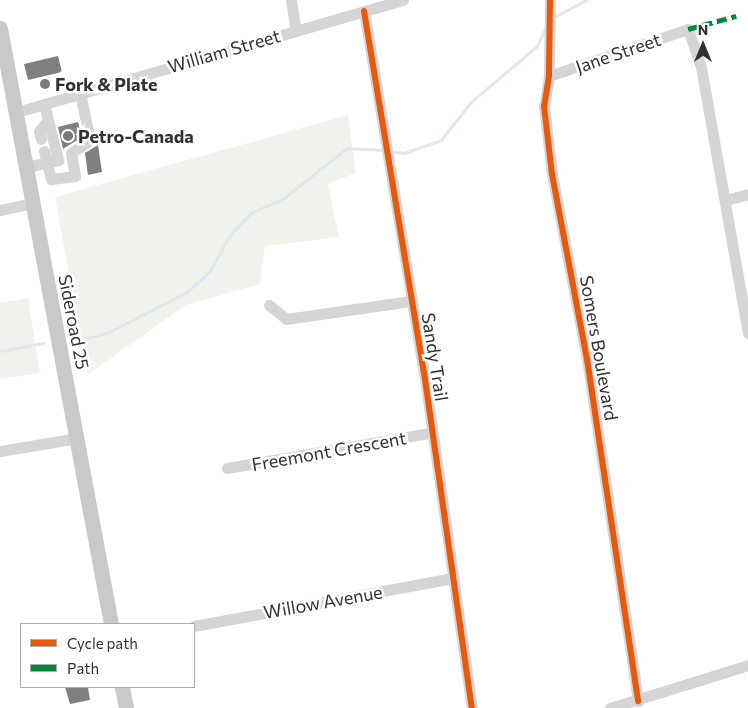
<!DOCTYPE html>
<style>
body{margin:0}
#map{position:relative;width:748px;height:708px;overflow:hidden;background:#fff;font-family:Commissioner,sans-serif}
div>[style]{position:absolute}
.green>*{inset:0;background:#f0f3ec}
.stream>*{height:2.5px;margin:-1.25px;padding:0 1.25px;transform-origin:1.25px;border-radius:1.25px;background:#dde8f0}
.building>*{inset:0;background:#808080}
.minor>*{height:11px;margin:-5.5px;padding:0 5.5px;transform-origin:5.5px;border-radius:5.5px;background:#d5d5d5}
.major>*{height:15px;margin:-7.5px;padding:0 7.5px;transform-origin:7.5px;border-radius:7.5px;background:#c9c9c9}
.quiet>*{height:5px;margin-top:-2.5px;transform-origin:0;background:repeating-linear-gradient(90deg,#00873e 0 10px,transparent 0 15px)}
.cycleway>*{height:6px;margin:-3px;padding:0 3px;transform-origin:3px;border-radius:3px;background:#e8590c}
.dots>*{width:14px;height:14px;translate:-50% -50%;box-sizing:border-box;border:2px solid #fff;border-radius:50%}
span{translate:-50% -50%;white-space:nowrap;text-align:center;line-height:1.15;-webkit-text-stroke:5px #fff;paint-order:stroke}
.street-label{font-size:18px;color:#313131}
.poi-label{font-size:18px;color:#313131;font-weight:700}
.left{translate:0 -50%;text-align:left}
.legend{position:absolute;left:20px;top:623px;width:175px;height:65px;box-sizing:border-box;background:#fff;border:1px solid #adadad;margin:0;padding:6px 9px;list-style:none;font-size:15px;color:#313131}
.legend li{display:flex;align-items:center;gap:10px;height:25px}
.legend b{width:25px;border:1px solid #adadad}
.north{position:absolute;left:678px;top:20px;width:50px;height:50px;-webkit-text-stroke:4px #fff;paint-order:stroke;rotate:0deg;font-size:14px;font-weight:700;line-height:20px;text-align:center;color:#313131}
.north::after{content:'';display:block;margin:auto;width:18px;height:22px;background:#313131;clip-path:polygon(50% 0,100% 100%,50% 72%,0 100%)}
</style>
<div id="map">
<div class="green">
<div style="clip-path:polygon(348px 115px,356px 173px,328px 184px,339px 237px,265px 246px,260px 284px,186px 305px,87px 375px,55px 197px)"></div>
<div style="clip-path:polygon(28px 298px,40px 373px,0 379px,0 303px)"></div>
</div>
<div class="stream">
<div style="left:554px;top:17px;width:36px;rotate:-28deg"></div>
<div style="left:390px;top:151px;width:14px;rotate:8deg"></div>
<div style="left:404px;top:153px;width:39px;rotate:-19deg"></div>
<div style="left:441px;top:140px;width:48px;rotate:-51.7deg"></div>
<div style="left:471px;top:102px;width:87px;rotate:-40.3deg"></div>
<div style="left:537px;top:46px;width:19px;rotate:-65deg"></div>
<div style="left:77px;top:341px;width:31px;rotate:-15deg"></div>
<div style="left:107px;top:333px;width:90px;rotate:-27.1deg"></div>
<div style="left:187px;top:292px;width:31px;rotate:-42deg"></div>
<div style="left:210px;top:271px;width:41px;rotate:-60.9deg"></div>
<div style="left:230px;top:235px;width:30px;rotate:-46deg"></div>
<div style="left:251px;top:213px;width:36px;rotate:-24deg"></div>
<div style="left:284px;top:198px;width:80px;rotate:-38.4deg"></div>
<div style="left:347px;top:148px;width:38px;rotate:3deg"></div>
<div style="left:0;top:351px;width:44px;rotate:-10.5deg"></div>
</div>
<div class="building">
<div style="clip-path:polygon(58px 56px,62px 72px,28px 80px,24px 64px)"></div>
<div style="clip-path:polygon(78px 122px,82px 137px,63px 149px,58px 127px)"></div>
<div style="clip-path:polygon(98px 145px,102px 172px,88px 175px,85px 153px)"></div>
<div style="clip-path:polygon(65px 687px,88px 688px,90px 700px,70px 704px)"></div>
</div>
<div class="minor">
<div style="left:291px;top:0;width:30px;rotate:81deg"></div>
<div style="left:550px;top:0;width:76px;rotate:90.8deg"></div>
<div style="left:549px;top:76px;width:30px;rotate:99deg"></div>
<div style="left:544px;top:106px;width:68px;rotate:83.3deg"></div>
<div style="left:552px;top:174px;width:188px;rotate:79.3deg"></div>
<div style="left:587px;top:359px;width:346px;rotate:81.5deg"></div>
<div style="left:364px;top:11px;width:366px;rotate:80.6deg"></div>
<div style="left:424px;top:372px;width:339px;rotate:81.9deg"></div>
<div style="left:549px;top:76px;width:147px;rotate:-18.7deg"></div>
<div style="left:688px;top:29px;width:40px;rotate:71.1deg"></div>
<div style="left:701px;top:67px;width:270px;rotate:80deg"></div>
<div style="left:17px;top:112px;width:402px;rotate:-16.2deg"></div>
<div style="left:41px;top:139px;width:8px;rotate:-104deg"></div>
<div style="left:39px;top:131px;width:14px;rotate:-51deg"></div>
<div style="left:44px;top:151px;width:29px;rotate:76deg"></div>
<div style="left:51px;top:179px;width:24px;rotate:-7deg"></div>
<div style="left:75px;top:176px;width:23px;rotate:-100deg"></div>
<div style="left:71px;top:153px;width:23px;rotate:-34deg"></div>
<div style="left:90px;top:140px;width:48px;rotate:-102deg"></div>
<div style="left:26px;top:167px;width:33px;rotate:-12deg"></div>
<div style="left:58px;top:160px;width:58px;rotate:-104deg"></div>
<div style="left:726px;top:200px;width:23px;rotate:-15deg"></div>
<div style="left:0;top:210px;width:33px;rotate:-12deg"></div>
<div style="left:269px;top:305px;width:22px;rotate:39deg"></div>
<div style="left:286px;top:319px;width:126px;rotate:-8.2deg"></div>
<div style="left:0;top:451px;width:79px;rotate:-9.5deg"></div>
<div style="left:227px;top:468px;width:206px;rotate:-9.8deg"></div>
<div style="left:194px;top:626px;width:262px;rotate:-10.5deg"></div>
<div style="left:610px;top:708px;width:145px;rotate:-17.3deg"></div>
</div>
<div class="major">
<div style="left:0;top:28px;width:606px;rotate:79.45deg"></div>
<div style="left:122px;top:687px;width:21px;rotate:79deg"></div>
</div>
<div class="quiet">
<div style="left:688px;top:29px;width:50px;rotate:-15.2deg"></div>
</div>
<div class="cycleway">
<div style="left:550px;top:0;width:76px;rotate:90.8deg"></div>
<div style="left:549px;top:76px;width:30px;rotate:99deg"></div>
<div style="left:544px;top:106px;width:68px;rotate:83.3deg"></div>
<div style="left:552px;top:174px;width:188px;rotate:79.3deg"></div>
<div style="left:587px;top:359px;width:346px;rotate:81.5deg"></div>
<div style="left:364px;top:11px;width:366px;rotate:80.6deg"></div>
<div style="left:424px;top:372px;width:339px;rotate:81.9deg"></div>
</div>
<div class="dots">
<div style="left:45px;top:84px;background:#797979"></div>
<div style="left:68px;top:136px;background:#797979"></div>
</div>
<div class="street-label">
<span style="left:224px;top:51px;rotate:-16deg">William Street</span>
<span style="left:618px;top:53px;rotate:-19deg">Jane Street</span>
<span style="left:74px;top:322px;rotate:79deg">Sideroad 25</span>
<span style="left:599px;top:348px;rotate:80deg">Somers Boulevard</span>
<span style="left:435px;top:357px;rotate:81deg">Sandy Trail</span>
<span style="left:329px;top:451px;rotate:-10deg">Freemont Crescent</span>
<span style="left:323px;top:602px;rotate:-10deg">Willow Avenue</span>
</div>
<div class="poi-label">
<span class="left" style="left:55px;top:84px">Fork &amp; Plate</span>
<span class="left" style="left:78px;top:136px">Petro-Canada</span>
</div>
<ul class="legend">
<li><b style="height:6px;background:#e8590c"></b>Cycle path</li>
<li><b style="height:6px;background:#00873e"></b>Path</li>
</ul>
<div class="north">N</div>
</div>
